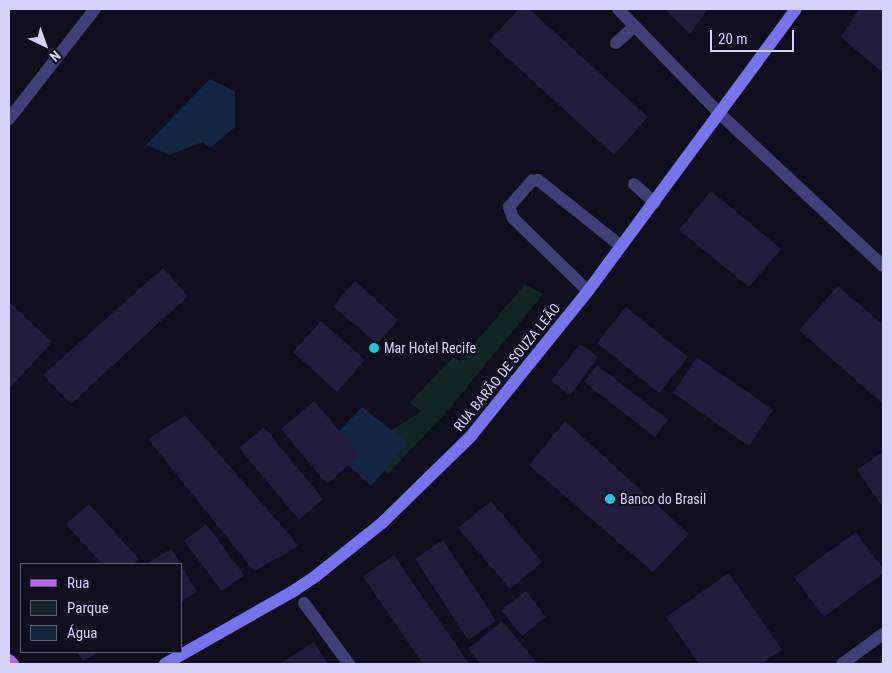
<!DOCTYPE html>
<meta charset="utf-8">
<style>
body{margin:0}
#map{position:relative;width:892px;height:673px;overflow:hidden;background:#110f1d;font-family:"Roboto Condensed",sans-serif}
div>[style]{position:absolute}
.green>*{inset:0;background:#122626}
.water>*{inset:0;background:#152641}
.building>*{inset:0;background:#231d3c}
.lane>*{height:12px;margin:-6px;padding:0 6px;transform-origin:6px;border-radius:6px;background:#413f77}
.street>*{height:12px;margin:-6px;padding:0 6px;transform-origin:6px;border-radius:6px;background:#413f77}
.secondary>*{height:12px;margin:-6px;padding:0 6px;transform-origin:6px;border-radius:6px;background:#7673ed}
.primary>*{height:12px;margin:-6px;padding:0 6px;transform-origin:6px;border-radius:6px;background:#b865ec}
.dots>*{width:14px;height:14px;translate:-50% -50%;box-sizing:border-box;border:2px solid #110f1d;border-radius:50%}
span{translate:-50% -50%;white-space:nowrap;text-align:center;line-height:1.15;-webkit-text-stroke:4px #110f1d;paint-order:stroke}
.poi-label{font-size:14px;color:#d5d1f9}
.left{translate:0 -50%;text-align:left}
.street-label{font-size:14px;color:#d5d1f9}
.frame{position:absolute;inset:0;border:10px solid #d5d1f9;pointer-events:none}
.legend{position:absolute;left:20px;top:563px;width:162px;height:90px;box-sizing:border-box;background:#110f1d;border:1px solid #5f5d75;margin:0;padding:6px 9px;list-style:none;font-size:15px;color:#d5d1f9}
.legend li{display:flex;align-items:center;gap:10px;height:25px}
.legend b{width:25px;border:1px solid #5f5d75}
.north{position:absolute;left:20px;top:20px;width:50px;height:50px;-webkit-text-stroke:4px #110f1d;paint-order:stroke;rotate:138deg;font-size:14px;font-weight:700;line-height:20px;text-align:center;color:#d5d1f9}
.north::after{content:'';display:block;margin:auto;width:18px;height:22px;background:#d5d1f9;clip-path:polygon(50% 0,100% 100%,50% 72%,0 100%)}
.scale{position:absolute;left:710px;top:30px;width:84px;height:22px;box-sizing:border-box;border:2px solid #d5d1f9;border-top:0;padding-left:6px;font-size:15px;line-height:18px;white-space:nowrap;color:#d5d1f9;-webkit-text-stroke:4px #110f1d;paint-order:stroke}
</style>
<div id="map">
<div class="green">
<div style="clip-path:polygon(525px 284px,543px 294px,449px 409px,388px 474px,365px 447px,422px 411px,409px 403px,453px 357px,460px 361px)"></div>
</div>
<div class="water">
<div style="clip-path:polygon(210px 79px,235px 92px,235px 127px,210px 148px,203px 142px,169px 155px,146px 145px)"></div>
<div style="clip-path:polygon(362px 407px,408px 443px,371px 486px,326px 445px)"></div>
</div>
<div class="building">
<div style="clip-path:polygon(519px 9px,529px 9px,648px 117px,614px 155px,489px 41px)"></div>
<div style="clip-path:polygon(665px 9px,708px 9px,690px 34px)"></div>
<div style="clip-path:polygon(859px 9px,883px 9px,883px 73px,841px 37px)"></div>
<div style="clip-path:polygon(711px 191px,781px 249px,749px 287px,679px 230px)"></div>
<div style="clip-path:polygon(163px 268px,188px 296px,71px 404px,43px 375px)"></div>
<div style="clip-path:polygon(355px 281px,398px 320px,377px 344px,333px 306px)"></div>
<div style="clip-path:polygon(838px 286px,883px 325px,883px 404px,799px 330px)"></div>
<div style="clip-path:polygon(9px 302px,52px 342px,9px 389px)"></div>
<div style="clip-path:polygon(626px 307px,688px 357px,659px 393px,597px 343px)"></div>
<div style="clip-path:polygon(321px 321px,365px 360px,337px 392px,293px 352px)"></div>
<div style="clip-path:polygon(580px 344px,598px 357px,570px 395px,551px 381px)"></div>
<div style="clip-path:polygon(697px 357px,773px 410px,749px 446px,673px 393px)"></div>
<div style="clip-path:polygon(597px 365px,668px 420px,655px 437px,584px 382px)"></div>
<div style="clip-path:polygon(314px 401px,360px 455px,327px 484px,281px 429px)"></div>
<div style="clip-path:polygon(185px 415px,299px 546px,254px 571px,148px 439px)"></div>
<div style="clip-path:polygon(565px 421px,689px 534px,653px 572px,529px 465px)"></div>
<div style="clip-path:polygon(264px 427px,323px 499px,299px 520px,239px 448px)"></div>
<div style="clip-path:polygon(883px 452px,883px 507px,857px 470px)"></div>
<div style="clip-path:polygon(491px 501px,542px 562px,510px 589px,458px 528px)"></div>
<div style="clip-path:polygon(89px 504px,139px 559px,133px 564px,102px 564px,66px 524px)"></div>
<div style="clip-path:polygon(206px 524px,244px 575px,222px 591px,184px 541px)"></div>
<div style="clip-path:polygon(856px 532px,883px 569px,883px 573px,824px 617px,794px 577px)"></div>
<div style="clip-path:polygon(443px 540px,496px 621px,468px 640px,415px 559px)"></div>
<div style="clip-path:polygon(171px 549px,181px 564px,146px 564px)"></div>
<div style="clip-path:polygon(394px 555px,469px 664px,423px 664px,363px 576px)"></div>
<div style="clip-path:polygon(181px 565px,197px 592px,181px 602px)"></div>
<div style="clip-path:polygon(729px 573px,782px 650px,761px 664px,699px 664px,666px 617px)"></div>
<div style="clip-path:polygon(526px 591px,546px 617px,522px 636px,501px 610px)"></div>
<div style="clip-path:polygon(502px 621px,538px 664px,481px 664px,468px 649px)"></div>
<div style="clip-path:polygon(314px 642px,328px 664px,279px 664px)"></div>
<div style="clip-path:polygon(77px 652px,98px 652px,83px 661px)"></div>
</div>
<div class="lane">
<div style="left:616px;top:43px;width:25px;rotate:-42deg"></div>
<div style="left:634px;top:184px;width:28px;rotate:42deg"></div>
<div style="left:588px;top:291px;width:105px;rotate:-135.8deg"></div>
<div style="left:513px;top:218px;width:12px;rotate:-110deg"></div>
<div style="left:509px;top:207px;width:35px;rotate:-49deg"></div>
<div style="left:532px;top:181px;width:6px;rotate:-9deg"></div>
<div style="left:538px;top:180px;width:106px;rotate:38.5deg"></div>
<div style="left:304px;top:603px;width:76px;rotate:53.6deg"></div>
</div>
<div class="street">
<div style="left:618px;top:9px;width:145px;rotate:45.8deg"></div>
<div style="left:719px;top:113px;width:224px;rotate:43deg"></div>
<div style="left:9px;top:119px;width:140px;rotate:-52deg"></div>
<div style="left:842px;top:664px;width:51px;rotate:-36.2deg"></div>
</div>
<div class="secondary">
<div style="left:165px;top:664px;width:150px;rotate:-29.6deg"></div>
<div style="left:295px;top:590px;width:27px;rotate:-34deg"></div>
<div style="left:317px;top:575px;width:83px;rotate:-38.7deg"></div>
<div style="left:382px;top:523px;width:124px;rotate:-44.3deg"></div>
<div style="left:471px;top:436px;width:186px;rotate:-51.1deg"></div>
<div style="left:588px;top:291px;width:350px;rotate:-53.6deg"></div>
</div>
<div class="primary">
<div style="left:9px;top:660px;width:6px;rotate:45deg"></div>
</div>
<div class="dots">
<div style="left:374px;top:348px;background:#1bc9da"></div>
<div style="left:610px;top:499px;background:#1bc9da"></div>
</div>
<div class="poi-label">
<span class="left" style="left:384px;top:348px">Mar Hotel Recife</span>
<span class="left" style="left:620px;top:499px">Banco do Brasil</span>
</div>
<div class="street-label">
<span style="left:507px;top:367px;rotate:-51deg">RUA BARÃO DE SOUZA LEÃO</span>
</div>
<div class="frame"></div>
<ul class="legend">
<li><b style="height:6px;background:#b865ec"></b>Rua</li>
<li><b style="height:14px;background:#122626"></b>Parque</li>
<li><b style="height:14px;background:#152641"></b>Água</li>
</ul>
<div class="north">N</div>
<div class="scale">20 m</div>
</div>
